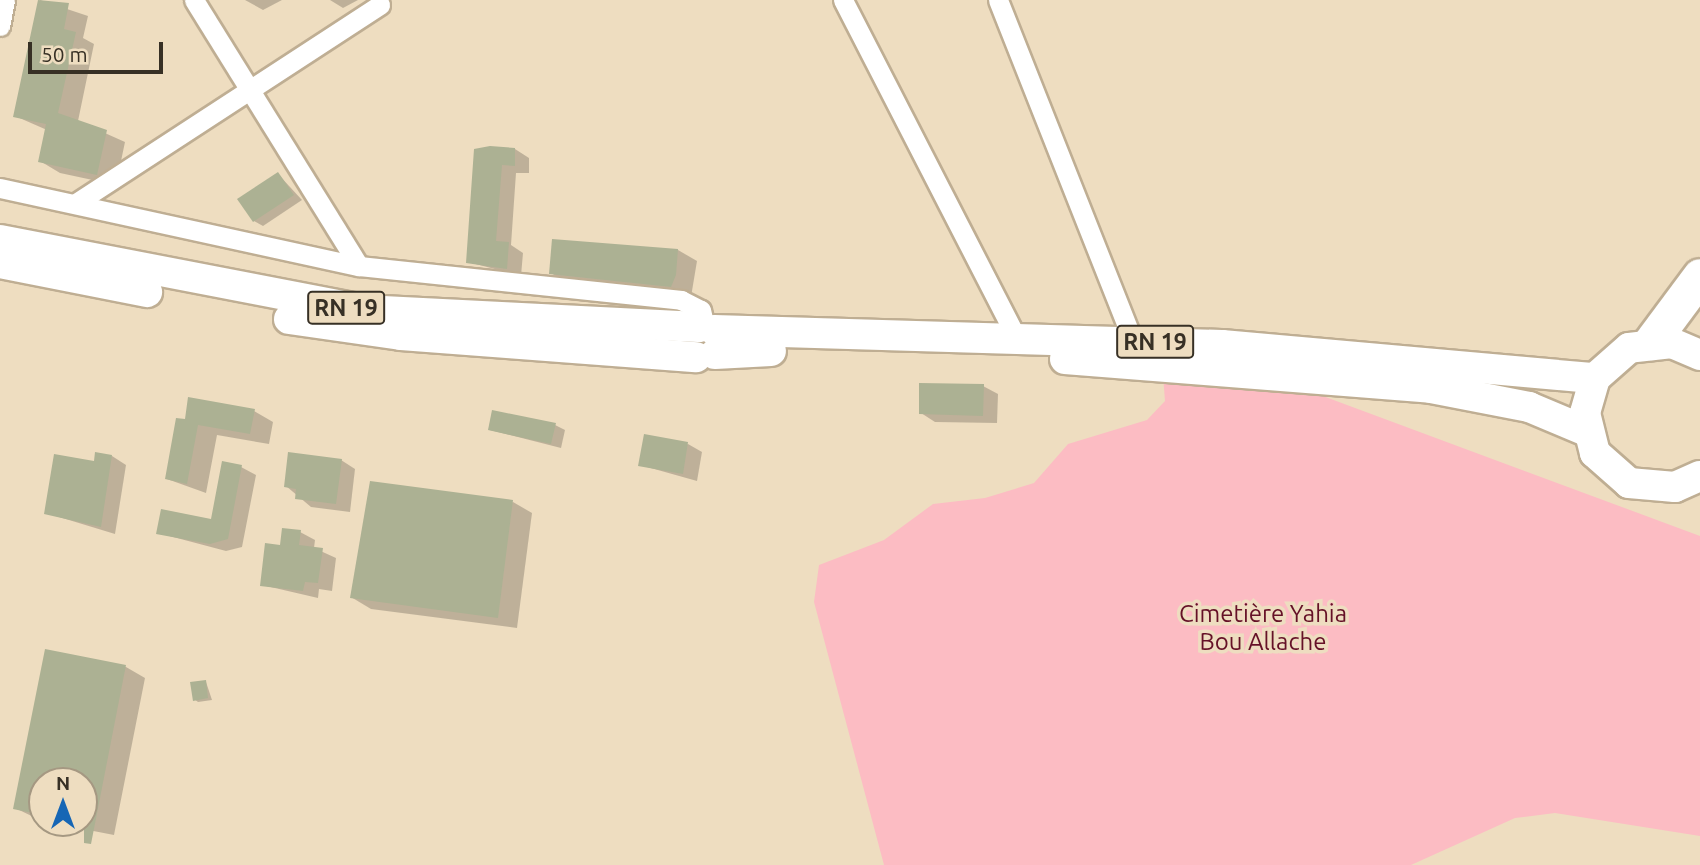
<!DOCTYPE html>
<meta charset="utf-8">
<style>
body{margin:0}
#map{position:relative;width:1700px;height:865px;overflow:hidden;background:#eeddc0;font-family:Ubuntu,sans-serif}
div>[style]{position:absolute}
.green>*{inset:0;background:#fcbcc3}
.shadow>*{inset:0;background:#0003}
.building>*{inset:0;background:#acb193}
.roads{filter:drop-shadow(2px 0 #bfae93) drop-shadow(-2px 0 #bfae93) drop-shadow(0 2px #bfae93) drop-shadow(0 -2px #bfae93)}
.street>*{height:19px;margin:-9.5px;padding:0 9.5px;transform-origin:9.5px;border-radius:9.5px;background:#fff}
.primary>*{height:30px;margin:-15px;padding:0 15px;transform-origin:15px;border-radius:15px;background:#fff}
.highway>*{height:35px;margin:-17.5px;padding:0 17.5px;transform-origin:17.5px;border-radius:17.5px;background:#fff}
span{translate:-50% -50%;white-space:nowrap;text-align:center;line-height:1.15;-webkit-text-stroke:7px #eeddc0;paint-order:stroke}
.shield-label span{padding:2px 5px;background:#eeddc0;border:2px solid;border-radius:5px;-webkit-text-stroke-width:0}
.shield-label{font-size:23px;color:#373025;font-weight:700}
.park-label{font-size:24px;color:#651127}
.north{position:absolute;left:28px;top:767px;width:70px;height:70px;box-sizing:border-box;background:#eeddc0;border:2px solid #a59882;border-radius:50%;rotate:0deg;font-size:19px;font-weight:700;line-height:28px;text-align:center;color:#373025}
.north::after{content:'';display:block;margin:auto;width:24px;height:32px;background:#1666b5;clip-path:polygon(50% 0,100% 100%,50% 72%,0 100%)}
.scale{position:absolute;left:28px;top:42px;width:135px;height:32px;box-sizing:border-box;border:4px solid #373025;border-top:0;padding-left:9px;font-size:21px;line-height:24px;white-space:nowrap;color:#373025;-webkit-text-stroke:5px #eeddc0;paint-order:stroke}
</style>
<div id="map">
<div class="green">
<div style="clip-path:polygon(1163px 375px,1304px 389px,1700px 536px,1700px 836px,1555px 813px,1515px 818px,1411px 865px,884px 865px,814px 602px,819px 565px,884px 540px,933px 504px,985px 498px,1034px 483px,1068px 444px,1147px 420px,1165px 401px)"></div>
</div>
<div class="shadow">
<div style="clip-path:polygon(40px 0,88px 16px,83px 38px,94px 44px,78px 121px,125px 142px,116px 185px,60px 173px,40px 161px,47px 130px,15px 116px)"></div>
<div style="clip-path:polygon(245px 0,282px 0,263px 10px)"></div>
<div style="clip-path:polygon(330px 0,358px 0,343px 8px)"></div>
<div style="clip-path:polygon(515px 149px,529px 158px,529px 173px,516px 173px,511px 245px,523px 253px,521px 276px,468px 262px,476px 151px)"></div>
<div style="clip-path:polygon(278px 174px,302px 200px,263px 226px,254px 221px)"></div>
<div style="clip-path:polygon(678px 250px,697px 261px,691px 297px,570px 284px,551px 273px)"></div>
<div style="clip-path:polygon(983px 386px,998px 394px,997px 423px,935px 422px,921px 413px)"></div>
<div style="clip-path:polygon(254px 411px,273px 422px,269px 444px,217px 435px,206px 493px,167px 479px,186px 422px)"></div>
<div style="clip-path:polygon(555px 425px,565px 430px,561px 448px,490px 430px)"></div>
<div style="clip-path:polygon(688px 444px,702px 452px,697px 481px,640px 465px)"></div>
<div style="clip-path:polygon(112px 456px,126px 465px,115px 534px,46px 513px,95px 463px)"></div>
<div style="clip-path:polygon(341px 460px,355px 469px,350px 512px,311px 507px,286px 486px)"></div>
<div style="clip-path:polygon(241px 467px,256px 475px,242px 547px,226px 551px,158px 533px,212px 521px)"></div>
<div style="clip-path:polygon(513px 502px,532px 513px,517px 628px,371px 609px,351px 597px)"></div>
<div style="clip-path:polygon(300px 532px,315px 540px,314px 548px,336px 558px,332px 591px,319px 589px,318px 598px,262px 585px,282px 547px)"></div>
<div style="clip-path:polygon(46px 651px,126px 667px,145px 678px,114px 835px,52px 823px,84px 823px,84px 781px,42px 781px,42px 821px,15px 808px)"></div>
<div style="clip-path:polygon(206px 682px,212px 700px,198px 702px,194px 699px)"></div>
</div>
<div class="building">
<div style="clip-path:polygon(38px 0,69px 3px,64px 29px,76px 32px,58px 113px,107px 130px,97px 175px,38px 162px,46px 124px,13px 117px)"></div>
<div style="clip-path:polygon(490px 146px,515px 148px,515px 166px,502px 165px,496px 241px,509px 242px,507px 269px,466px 263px,474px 149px)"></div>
<div style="clip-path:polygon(278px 172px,294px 195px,253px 222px,237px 199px)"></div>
<div style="clip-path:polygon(552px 239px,678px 249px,676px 275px,671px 287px,549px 274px)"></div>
<div style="clip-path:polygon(919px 383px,984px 384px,983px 416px,919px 414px)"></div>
<div style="clip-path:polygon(188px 397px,255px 409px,250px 434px,198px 425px,187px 484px,165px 479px,176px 418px,185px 419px)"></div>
<div style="clip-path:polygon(492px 410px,556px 423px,551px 444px,488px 430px)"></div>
<div style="clip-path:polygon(644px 434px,688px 442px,683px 474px,638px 466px)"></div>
<div style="clip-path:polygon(95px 452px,112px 455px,101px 527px,44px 514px,54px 454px,94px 461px)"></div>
<div style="clip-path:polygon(288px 452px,342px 459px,336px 504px,295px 499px,296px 489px,284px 487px)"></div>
<div style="clip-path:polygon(222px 461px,242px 465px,228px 539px,210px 544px,156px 534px,161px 509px,211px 519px)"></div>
<div style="clip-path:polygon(370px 481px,513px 500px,498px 618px,350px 598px)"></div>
<div style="clip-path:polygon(282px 528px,301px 530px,299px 545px,323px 548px,318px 583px,305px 582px,303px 591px,260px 586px,265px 543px,280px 545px)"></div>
<div style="clip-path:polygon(45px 649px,126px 665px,91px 844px,84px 843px,84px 781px,42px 781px,42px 815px,13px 809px)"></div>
<div style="clip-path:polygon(206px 680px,208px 698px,193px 701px,190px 682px)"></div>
</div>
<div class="roads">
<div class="street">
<div style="left:194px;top:0;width:313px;rotate:58.2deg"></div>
<div style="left:843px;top:0;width:381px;rotate:62.8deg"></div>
<div style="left:998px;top:0;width:367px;rotate:68.4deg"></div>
<div style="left:0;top:26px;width:26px;rotate:-79deg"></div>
<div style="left:0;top:188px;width:367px;rotate:12.3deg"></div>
<div style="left:359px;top:266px;width:324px;rotate:6deg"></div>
<div style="left:681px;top:300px;width:22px;rotate:27deg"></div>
<div style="left:701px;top:310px;width:17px;rotate:77deg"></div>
<div style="left:76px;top:203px;width:363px;rotate:-33.1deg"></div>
</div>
<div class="primary">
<div style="left:0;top:240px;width:370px;rotate:10.9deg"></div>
<div style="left:363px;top:310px;width:336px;rotate:2.9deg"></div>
<div style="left:0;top:263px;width:150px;rotate:11.2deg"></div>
<div style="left:289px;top:319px;width:113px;rotate:8.1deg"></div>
<div style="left:401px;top:335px;width:296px;rotate:4.3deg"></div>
<div style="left:714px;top:330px;width:508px;rotate:1.69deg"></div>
<div style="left:1222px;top:345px;width:374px;rotate:5.1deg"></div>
<div style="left:715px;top:354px;width:56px;rotate:-3.1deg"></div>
<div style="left:1700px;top:355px;width:30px;rotate:-157deg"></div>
<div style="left:1672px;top:343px;width:43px;rotate:173.4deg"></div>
<div style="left:1629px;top:348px;width:45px;rotate:138.6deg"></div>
<div style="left:1595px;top:378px;width:36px;rotate:106deg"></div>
<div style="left:1585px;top:413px;width:41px;rotate:76deg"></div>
<div style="left:1595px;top:453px;width:45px;rotate:41.4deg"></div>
<div style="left:1629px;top:483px;width:46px;rotate:5deg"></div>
<div style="left:1675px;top:487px;width:27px;rotate:-24deg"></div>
<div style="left:1065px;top:359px;width:367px;rotate:4.5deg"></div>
<div style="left:1431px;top:388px;width:100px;rotate:11deg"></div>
<div style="left:1529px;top:407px;width:62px;rotate:22.8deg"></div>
</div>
<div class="highway">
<div style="left:1651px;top:342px;width:82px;rotate:-53.4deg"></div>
</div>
</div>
<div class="shield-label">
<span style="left:346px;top:308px">RN 19</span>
<span style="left:1155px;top:342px">RN 19</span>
</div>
<div class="park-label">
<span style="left:1263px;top:628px">Cimetière Yahia<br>Bou Allache</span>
</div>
<div class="north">N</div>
<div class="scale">50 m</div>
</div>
